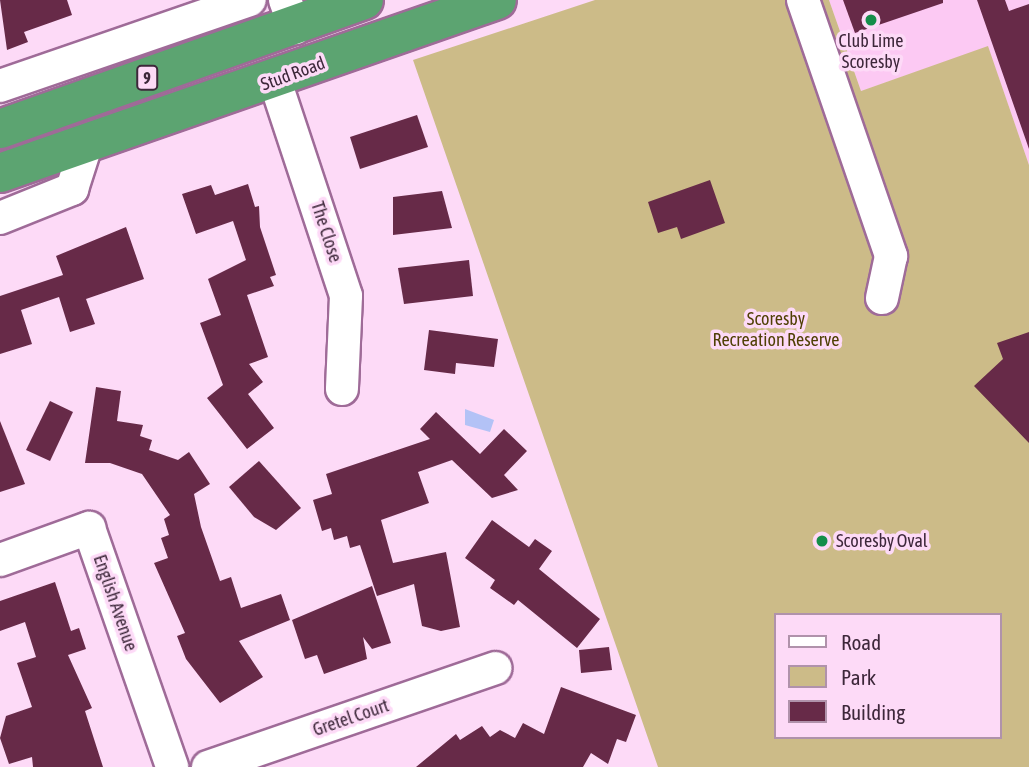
<!DOCTYPE html>
<style>
body{margin:0}
#map{position:relative;width:1029px;height:767px;overflow:hidden;background:#fddaf7;font-family:"Asap Condensed",sans-serif}
div>[style]{position:absolute}
.built>*{inset:0;background:#fcc9f3}
.green>*{inset:0;background:#cb8}
.water>*{inset:0;background:#b3c2f6}
.building>*{inset:0;background:#672a48}
.roads{filter:drop-shadow(2px 0 #9f6b98) drop-shadow(-2px 0 #9f6b98) drop-shadow(0 2px #9f6b98) drop-shadow(0 -2px #9f6b98)}
.minor>*{height:32px;margin:-16px;padding:0 16px;transform-origin:16px;border-radius:16px;background:#fff}
.highway>*{height:38px;margin:-19px;padding:0 19px;transform-origin:19px;border-radius:19px;background:#5ca471}
.dots>*{width:19px;height:19px;translate:-50% -50%;box-sizing:border-box;border:4px solid #fddaf7;border-radius:50%}
span{translate:-50% -50%;white-space:nowrap;text-align:center;line-height:1.15;-webkit-text-stroke:7px #fddaf7;paint-order:stroke}
.shield-label span{padding:2px 5px;background:#fddaf7;border:2px solid;border-radius:5px;-webkit-text-stroke-width:0}
.shield-label{font-size:16px;color:#3d273a;font-weight:700}
.poi-label{font-size:18px;color:#3d273a}
.left{translate:0 -50%;text-align:left}
.street-label{font-size:18px;color:#3d273a}
.park-label{font-size:18px;color:#4f3f04}
.legend{position:absolute;left:774px;top:613px;width:228px;height:126px;box-sizing:border-box;background:#fddaf7;border:2px solid #b092ab;margin:0;padding:9px 12px;list-style:none;font-size:21px;color:#3d273a}
.legend li{display:flex;align-items:center;gap:14px;height:35px}
.legend b{width:35px;border:2px solid #b092ab}
</style>
<div id="map">
<div class="built">
<div style="clip-path:polygon(829px 0,1029px 0,1029px 165px,988px 47px,861px 91px)"></div>
</div>
<div class="green">
<div style="clip-path:polygon(evenodd,595px 0,829px 0,861px 91px,988px 46px,1029px 165px,1029px 767px,658px 767px,413px 60px,595px 0,775px 615px,999px 615px,999px 737px,775px 737px,775px 615px)"></div>
</div>
<div class="water">
<div style="clip-path:polygon(465px 409px,494px 420px,490px 432px,465px 425px)"></div>
</div>
<div class="building">
<div style="clip-path:polygon(0 0,67px 0,72px 15px,24px 32px,28px 42px,7px 50px)"></div>
<div style="clip-path:polygon(843px 0,943px 0,943px 3px,855px 33px)"></div>
<div style="clip-path:polygon(977px 0,1005px 0,1009px 11px,1029px 4px,1029px 149px)"></div>
<div style="clip-path:polygon(417px 115px,428px 147px,360px 169px,350px 137px)"></div>
<div style="clip-path:polygon(710px 180px,725px 223px,681px 239px,677px 227px,658px 233px,648px 202px)"></div>
<div style="clip-path:polygon(248px 184px,255px 207px,259px 206px,260px 227px,276px 275px,270px 277px,274px 286px,247px 295px,268px 357px,249px 364px,263px 382px,248px 394px,274px 428px,247px 449px,207px 398px,223px 385px,200px 323px,221px 315px,208px 279px,246px 260px,233px 221px,196px 234px,182px 194px,211px 185px,215px 195px)"></div>
<div style="clip-path:polygon(442px 191px,452px 228px,393px 235px,393px 197px)"></div>
<div style="clip-path:polygon(126px 227px,144px 279px,86px 299px,95px 324px,70px 332px,59px 297px,21px 310px,32px 344px,0 354px,0 296px,63px 275px,56px 256px)"></div>
<div style="clip-path:polygon(469px 260px,473px 296px,404px 304px,398px 268px)"></div>
<div style="clip-path:polygon(429px 330px,498px 339px,494px 367px,456px 363px,455px 374px,424px 370px)"></div>
<div style="clip-path:polygon(1029px 332px,1029px 443px,974px 386px,1003px 359px,997px 343px)"></div>
<div style="clip-path:polygon(96px 387px,121px 391px,117px 421px,143px 425px,140px 436px,152px 440px,149px 450px,178px 460px,189px 452px,210px 484px,194px 494px,201px 527px,220px 581px,231px 577px,241px 608px,281px 594px,290px 620px,239px 641px,263px 677px,220px 703px,186px 659px,177px 636px,185px 633px,154px 563px,168px 558px,161px 538px,169px 535px,164px 519px,170px 515px,142px 474px,110px 463px,85px 463px)"></div>
<div style="clip-path:polygon(50px 401px,73px 412px,50px 461px,26px 450px)"></div>
<div style="clip-path:polygon(436px 412px,480px 454px,504px 429px,527px 451px,504px 475px,518px 490px,492px 498px,452px 460px,418px 472px,429px 503px,381px 520px,393px 563px,446px 552px,460px 627px,441px 631px,422px 626px,414px 584px,377px 596px,360px 545px,350px 548px,347px 536px,334px 540px,331px 528px,322px 531px,313px 500px,332px 494px,326px 474px,430px 439px,420px 429px)"></div>
<div style="clip-path:polygon(0 421px,25px 484px,0 492px)"></div>
<div style="clip-path:polygon(259px 461px,301px 508px,276px 530px,254px 517px,229px 487px)"></div>
<div style="clip-path:polygon(492px 520px,529px 547px,535px 539px,552px 551px,539px 569px,600px 619px,577px 648px,518px 600px,514px 605px,490px 588px,495px 580px,465px 558px)"></div>
<div style="clip-path:polygon(55px 582px,71px 631px,79px 628px,86px 649px,68px 655px,92px 708px,85px 711px,103px 767px,33px 767px,32px 757px,9px 764px,0 738px,6px 716px,32px 707px,17px 663px,36px 657px,25px 622px,0 631px,0 601px)"></div>
<div style="clip-path:polygon(372px 586px,391px 643px,372px 649px,363px 637px,367px 659px,324px 674px,317px 655px,305px 659px,292px 620px)"></div>
<div style="clip-path:polygon(609px 647px,612px 670px,581px 673px,579px 650px)"></div>
<div style="clip-path:polygon(561px 687px,636px 715px,626px 742px,617px 739px,608px 764px,591px 753px,583px 767px,416px 767px,456px 734px,460px 740px,482px 726px,490px 737px,500px 730px,515px 738px,523px 723px,544px 734px)"></div>
</div>
<div class="roads">
<div class="minor">
<div style="left:285px;top:0;width:30px;rotate:70deg"></div>
<div style="left:803px;top:0;width:271px;rotate:71deg"></div>
<div style="left:891px;top:256px;width:43px;rotate:102.1deg"></div>
<div style="left:275px;top:81px;width:226px;rotate:71.7deg"></div>
<div style="left:346px;top:296px;width:93px;rotate:92.5deg"></div>
<div style="left:0;top:86px;width:264px;rotate:-19deg"></div>
<div style="left:0;top:218px;width:78px;rotate:-21.9deg"></div>
<div style="left:72px;top:189px;width:49px;rotate:-72.3deg"></div>
<div style="left:0;top:560px;width:95px;rotate:-19.8deg"></div>
<div style="left:89px;top:528px;width:253px;rotate:70.8deg"></div>
<div style="left:208px;top:767px;width:304px;rotate:-19deg"></div>
</div>
<div class="highway">
<div style="left:0;top:129px;width:386px;rotate:-19.5deg"></div>
<div style="left:0;top:173px;width:526px;rotate:-19.19deg"></div>
</div>
</div>
<div class="dots">
<div style="left:871px;top:20px;background:#148e4a"></div>
<div style="left:822px;top:541px;background:#148e4a"></div>
</div>
<div class="shield-label">
<span style="left:147px;top:78px">9</span>
</div>
<div class="poi-label">
<span style="left:871px;top:52px">Club Lime<br>Scoresby</span>
<span class="left" style="left:836px;top:541px">Scoresby Oval</span>
</div>
<div class="street-label">
<span style="left:293px;top:74px;rotate:-20deg">Stud Road</span>
<span style="left:326px;top:232px;rotate:72deg">The Close</span>
<span style="left:115px;top:603px;rotate:71deg">English Avenue</span>
<span style="left:351px;top:718px;rotate:-19deg">Gretel Court</span>
</div>
<div class="park-label">
<span style="left:776px;top:330px">Scoresby<br>Recreation Reserve</span>
</div>
<ul class="legend">
<li><b style="height:9px;background:#fff"></b>Road</li>
<li><b style="height:19px;background:#cb8"></b>Park</li>
<li><b style="height:19px;background:#672a48"></b>Building</li>
</ul>
</div>
